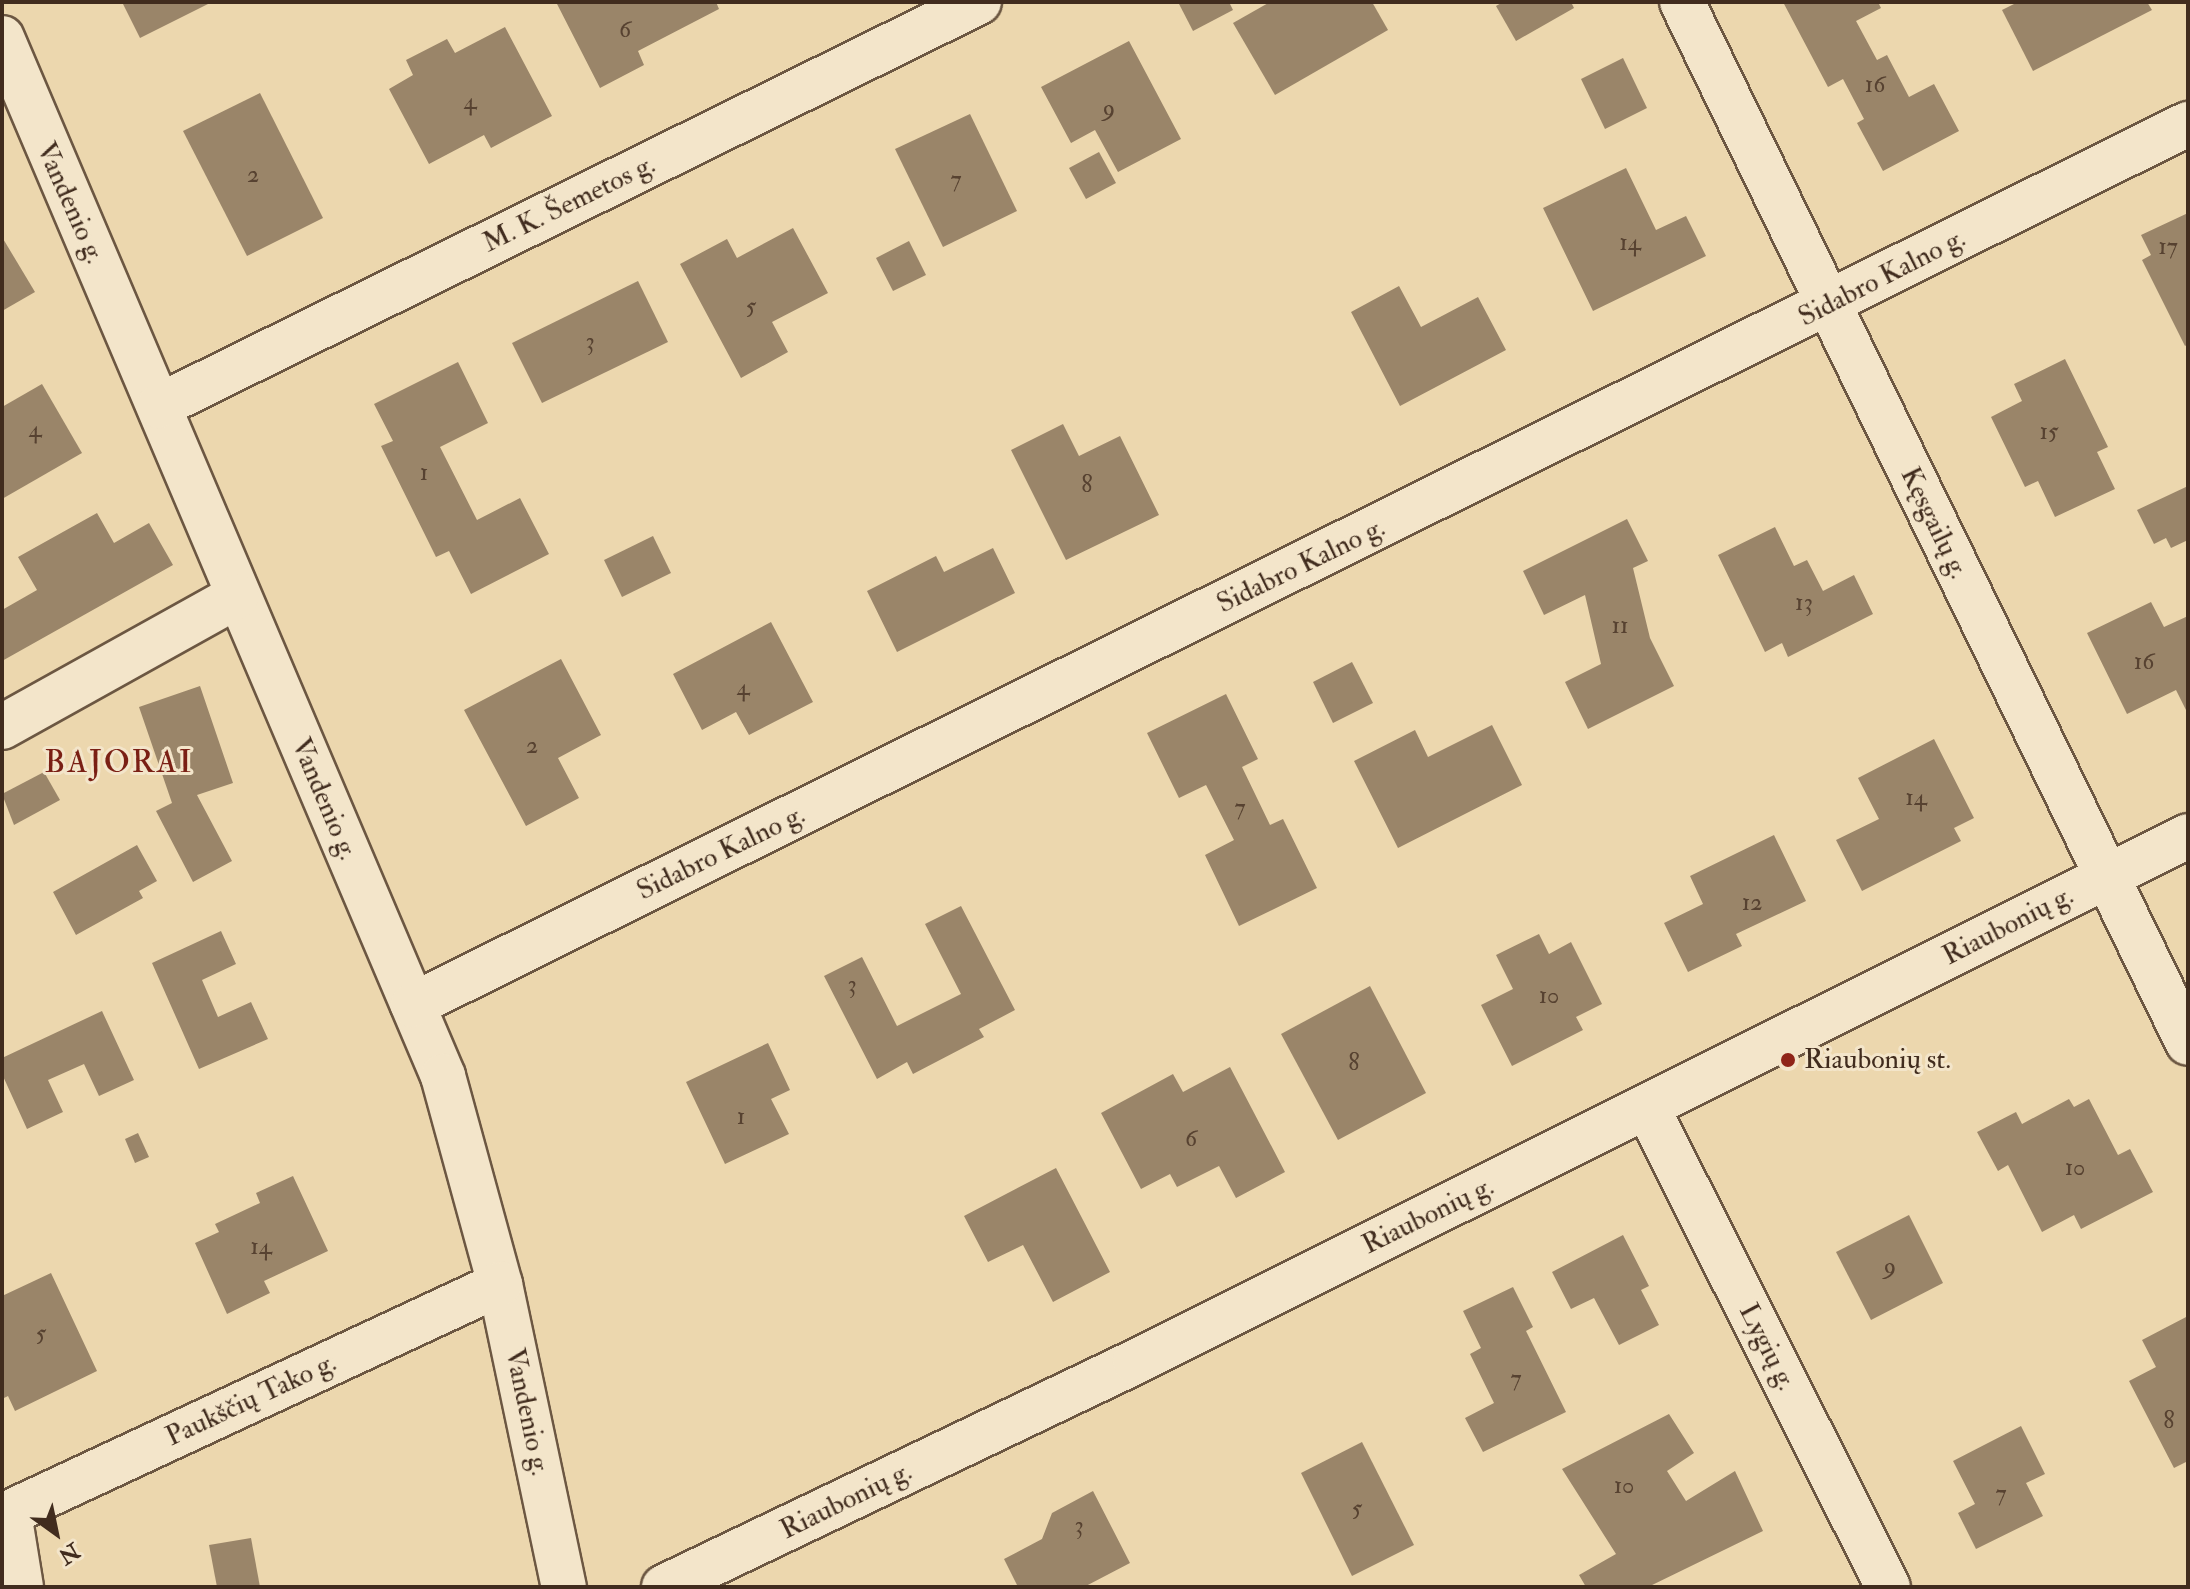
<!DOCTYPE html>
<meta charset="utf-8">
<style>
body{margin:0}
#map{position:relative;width:2190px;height:1589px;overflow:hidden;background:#ecd7ae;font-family:"IM FELL Double Pica",serif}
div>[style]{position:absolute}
.building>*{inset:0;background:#9a8569}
.roads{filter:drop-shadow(2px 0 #6c5742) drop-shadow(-2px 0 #6c5742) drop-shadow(0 2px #6c5742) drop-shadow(0 -2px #6c5742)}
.minor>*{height:44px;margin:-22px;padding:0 22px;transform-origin:22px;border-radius:22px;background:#f3e5ca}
.dots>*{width:22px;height:22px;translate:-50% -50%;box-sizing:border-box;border:4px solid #f3e5ca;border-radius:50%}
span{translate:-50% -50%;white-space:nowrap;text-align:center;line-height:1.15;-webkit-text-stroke:6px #f3e5ca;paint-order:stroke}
.number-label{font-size:24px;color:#574231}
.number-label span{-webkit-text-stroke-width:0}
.street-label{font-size:28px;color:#412c1e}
.poi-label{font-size:28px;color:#412c1e}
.left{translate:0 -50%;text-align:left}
.quarter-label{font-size:32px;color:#7a1f14;letter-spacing:2px}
.frame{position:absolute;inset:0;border:4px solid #412c1e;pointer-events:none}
.north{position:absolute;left:16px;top:1493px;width:80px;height:80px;-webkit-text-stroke:6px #f3e5ca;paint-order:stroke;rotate:147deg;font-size:22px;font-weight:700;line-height:32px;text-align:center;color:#412c1e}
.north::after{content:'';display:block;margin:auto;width:28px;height:36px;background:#412c1e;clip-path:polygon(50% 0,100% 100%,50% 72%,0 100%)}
</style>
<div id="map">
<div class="building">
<div style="clip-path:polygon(122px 2px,212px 2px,140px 38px)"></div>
<div style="clip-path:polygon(556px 2px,716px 2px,719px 9px,638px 51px,644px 65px,600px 88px)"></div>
<div style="clip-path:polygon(1178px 2px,1229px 2px,1233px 10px,1193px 31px)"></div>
<div style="clip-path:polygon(1270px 2px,1372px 2px,1388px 30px,1275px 95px,1233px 23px)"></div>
<div style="clip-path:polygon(1503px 2px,1571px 2px,1574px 8px,1516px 41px,1496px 6px)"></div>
<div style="clip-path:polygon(1783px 2px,1878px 2px,1881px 8px,1856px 21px,1877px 60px,1887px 55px,1909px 97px,1934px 84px,1959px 131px,1883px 171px,1857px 123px,1864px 119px,1843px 79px,1828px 87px)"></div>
<div style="clip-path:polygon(2018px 2px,2147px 2px,2152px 10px,2033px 71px,2002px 10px)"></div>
<div style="clip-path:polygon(505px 27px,552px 116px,491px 148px,484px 135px,429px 164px,389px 89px,413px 75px,406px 60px,447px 39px,455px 53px)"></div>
<div style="clip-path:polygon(1129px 41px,1181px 139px,1118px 172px,1095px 130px,1071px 143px,1041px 87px)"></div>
<div style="clip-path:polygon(1623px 58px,1647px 108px,1605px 129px,1581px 79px)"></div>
<div style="clip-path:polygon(260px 93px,323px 218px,247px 256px,183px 131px)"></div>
<div style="clip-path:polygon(970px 114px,1017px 211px,943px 247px,895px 149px)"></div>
<div style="clip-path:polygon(1099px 152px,1116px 183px,1086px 199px,1069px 168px)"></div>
<div style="clip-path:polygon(1626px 168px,1656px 230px,1686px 216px,1706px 256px,1593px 311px,1543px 208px)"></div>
<div style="clip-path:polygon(2188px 213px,2188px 344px,2185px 346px,2142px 260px,2151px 255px,2141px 235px)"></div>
<div style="clip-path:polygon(793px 228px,828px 293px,772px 322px,788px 352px,741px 378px,680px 264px,727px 239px,737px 258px)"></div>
<div style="clip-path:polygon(2px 237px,35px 292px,2px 311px)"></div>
<div style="clip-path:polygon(909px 241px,926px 275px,893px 291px,876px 258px)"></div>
<div style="clip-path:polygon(638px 281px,668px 342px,542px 403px,512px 343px)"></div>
<div style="clip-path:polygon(1399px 286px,1421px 327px,1478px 297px,1506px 350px,1400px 406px,1351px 312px)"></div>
<div style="clip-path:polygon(2065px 359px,2108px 447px,2097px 452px,2115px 489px,2055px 517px,2038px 481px,2025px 487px,1991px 417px,2022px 401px,2014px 384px)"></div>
<div style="clip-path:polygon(458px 362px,488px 423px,440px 447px,477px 520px,520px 498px,549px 554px,471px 594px,449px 551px,436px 557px,381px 446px,393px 441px,374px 404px)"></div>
<div style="clip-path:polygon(42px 384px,82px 453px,2px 499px,2px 407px)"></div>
<div style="clip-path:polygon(1063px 424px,1079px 456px,1120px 436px,1159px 515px,1066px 560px,1011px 450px)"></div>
<div style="clip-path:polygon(2188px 486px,2188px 540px,2171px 548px,2166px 538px,2154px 544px,2137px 510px)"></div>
<div style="clip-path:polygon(97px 513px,114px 543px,149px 523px,173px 565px,2px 661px,2px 610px,37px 590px,18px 557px)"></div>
<div style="clip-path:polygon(1627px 519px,1648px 561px,1633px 568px,1650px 638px,1674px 686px,1588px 729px,1565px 682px,1601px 664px,1585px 595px,1544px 615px,1523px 571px)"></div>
<div style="clip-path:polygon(1775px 527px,1794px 566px,1807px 560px,1823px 591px,1854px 575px,1873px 614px,1788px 657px,1782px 643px,1765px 652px,1718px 555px)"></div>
<div style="clip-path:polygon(653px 536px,671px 573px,622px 597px,604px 560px)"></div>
<div style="clip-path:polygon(993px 548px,1015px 593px,897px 652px,867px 591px,936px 556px,944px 572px)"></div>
<div style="clip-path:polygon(2151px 602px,2164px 627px,2188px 616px,2188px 714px,2176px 690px,2127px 714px,2087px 633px)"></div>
<div style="clip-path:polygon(771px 622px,813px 702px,749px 735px,736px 712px,702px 730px,673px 674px)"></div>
<div style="clip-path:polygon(561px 659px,601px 735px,558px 758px,579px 798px,526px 826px,464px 710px)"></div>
<div style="clip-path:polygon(1352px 662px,1373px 703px,1333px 723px,1313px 682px)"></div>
<div style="clip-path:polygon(200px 686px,233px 783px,197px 795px,232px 861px,193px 882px,156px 811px,172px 803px,139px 707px)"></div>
<div style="clip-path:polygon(1226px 694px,1258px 759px,1242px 767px,1270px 825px,1283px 819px,1317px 888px,1239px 926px,1205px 855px,1234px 840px,1206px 785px,1179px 798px,1147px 733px)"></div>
<div style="clip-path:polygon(1492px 725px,1522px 785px,1398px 848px,1354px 761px,1415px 730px,1428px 757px)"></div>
<div style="clip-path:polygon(1934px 739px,1974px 818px,1954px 828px,1961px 841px,1862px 891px,1836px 840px,1879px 819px,1858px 778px)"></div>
<div style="clip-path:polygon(44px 772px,60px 800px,14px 825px,2px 794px)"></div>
<div style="clip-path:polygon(1774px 835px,1806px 901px,1736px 934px,1742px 946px,1688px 972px,1664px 923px,1703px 904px,1690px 876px)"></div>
<div style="clip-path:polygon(137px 845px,157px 881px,139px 891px,143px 898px,76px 935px,53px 892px)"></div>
<div style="clip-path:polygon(961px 906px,1015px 1010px,979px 1029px,984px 1037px,913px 1074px,907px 1062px,877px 1079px,824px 976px,862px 957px,897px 1026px,961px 994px,925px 924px)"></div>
<div style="clip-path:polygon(221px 931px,236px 964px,202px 980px,218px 1017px,251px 1002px,268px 1039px,199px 1069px,152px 963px)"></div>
<div style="clip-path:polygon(1539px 934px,1549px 954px,1571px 942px,1602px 1004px,1576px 1017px,1583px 1030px,1512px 1066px,1481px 1005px,1513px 989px,1496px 955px)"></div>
<div style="clip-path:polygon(1370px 986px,1426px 1093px,1338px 1140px,1281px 1034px)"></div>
<div style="clip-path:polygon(102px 1011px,134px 1080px,99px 1096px,84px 1064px,48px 1080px,63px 1112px,27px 1129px,2px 1074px,2px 1058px)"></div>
<div style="clip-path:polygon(768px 1043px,790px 1090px,771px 1099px,789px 1134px,725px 1164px,686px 1082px)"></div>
<div style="clip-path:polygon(1230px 1067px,1285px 1172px,1236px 1198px,1219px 1166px,1177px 1187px,1170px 1174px,1141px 1189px,1101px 1113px,1173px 1074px,1183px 1092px)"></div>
<div style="clip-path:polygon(2069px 1099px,2074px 1107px,2089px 1099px,2118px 1155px,2130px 1149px,2153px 1192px,2081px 1229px,2074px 1215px,2042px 1232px,2008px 1165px,1998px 1171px,1977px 1132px,2016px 1112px,2022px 1124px)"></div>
<div style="clip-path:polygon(138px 1133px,149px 1157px,135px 1163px,125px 1139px)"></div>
<div style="clip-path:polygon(1056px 1168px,1110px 1272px,1053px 1302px,1023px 1245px,988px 1262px,964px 1216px)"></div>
<div style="clip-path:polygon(293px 1176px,328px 1251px,264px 1281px,270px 1293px,227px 1314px,195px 1243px,219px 1232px,215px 1224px,260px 1203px,256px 1193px)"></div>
<div style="clip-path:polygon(1909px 1215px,1943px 1283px,1871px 1320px,1836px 1252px)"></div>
<div style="clip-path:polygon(1623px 1235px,1649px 1286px,1641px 1290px,1659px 1325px,1619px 1345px,1594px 1298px,1571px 1309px,1552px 1272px)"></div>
<div style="clip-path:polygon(51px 1273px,97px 1371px,15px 1411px,8px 1396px,2px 1399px,2px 1296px)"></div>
<div style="clip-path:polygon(1513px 1287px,1533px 1327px,1526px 1331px,1566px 1412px,1483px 1452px,1465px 1418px,1494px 1403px,1470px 1354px,1481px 1348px,1463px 1311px)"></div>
<div style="clip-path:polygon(2188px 1316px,2188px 1461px,2174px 1468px,2129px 1381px,2156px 1367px,2142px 1340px)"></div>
<div style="clip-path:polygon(1669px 1414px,1694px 1453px,1667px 1471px,1686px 1501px,1735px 1471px,1763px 1531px,1648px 1587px,1586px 1587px,1579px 1575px,1616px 1554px,1562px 1469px)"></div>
<div style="clip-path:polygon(2021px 1426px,2045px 1474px,2026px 1483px,2043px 1516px,1976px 1549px,1958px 1513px,1975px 1504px,1953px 1461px)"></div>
<div style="clip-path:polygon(1362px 1442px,1414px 1545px,1352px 1576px,1301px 1473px)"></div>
<div style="clip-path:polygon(1093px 1491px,1130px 1563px,1084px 1587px,1018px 1587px,1004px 1559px,1042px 1539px,1052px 1513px)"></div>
<div style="clip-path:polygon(251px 1538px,260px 1587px,217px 1587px,209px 1545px)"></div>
</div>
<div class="roads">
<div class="minor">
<div style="left:1682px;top:2px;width:1157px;rotate:64.08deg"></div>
<div style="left:2px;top:38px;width:1128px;rotate:66.98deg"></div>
<div style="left:443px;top:1076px;width:216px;rotate:74.7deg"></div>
<div style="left:500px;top:1284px;width:310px;rotate:78.1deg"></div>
<div style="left:159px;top:406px;width:914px;rotate:-26.23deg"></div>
<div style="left:2px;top:727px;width:268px;rotate:-29.1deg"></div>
<div style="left:413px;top:1005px;width:1982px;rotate:-26.4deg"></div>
<div style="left:1647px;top:1107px;width:537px;rotate:63.34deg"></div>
<div style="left:9px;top:1513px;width:75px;rotate:80.8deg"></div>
<div style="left:2px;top:1516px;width:549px;rotate:-24.98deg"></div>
<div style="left:664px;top:1587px;width:522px;rotate:-25.53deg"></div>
<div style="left:1135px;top:1362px;width:1177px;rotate:-26.54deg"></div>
</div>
</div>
<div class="dots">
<div style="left:1788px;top:1060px;background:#8f2418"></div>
</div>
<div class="number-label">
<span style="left:625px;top:30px">6</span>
<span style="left:1875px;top:85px">16</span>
<span style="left:470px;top:102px">4</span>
<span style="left:1109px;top:109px">9</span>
<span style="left:253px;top:175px">2</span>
<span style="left:956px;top:180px">7</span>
<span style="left:1630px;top:243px">14</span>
<span style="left:2168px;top:247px">17</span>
<span style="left:751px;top:307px">5</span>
<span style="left:590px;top:342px">3</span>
<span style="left:35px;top:430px">4</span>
<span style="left:2049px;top:432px">15</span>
<span style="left:424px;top:473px">1</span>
<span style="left:1087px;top:485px">8</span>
<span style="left:1804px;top:603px">13</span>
<span style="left:1620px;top:626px">11</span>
<span style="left:2144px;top:662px">16</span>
<span style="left:743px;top:688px">4</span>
<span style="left:532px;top:746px">2</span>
<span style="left:1916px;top:798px">14</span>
<span style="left:1240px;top:808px">7</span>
<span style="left:1752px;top:903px">12</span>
<span style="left:852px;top:985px">3</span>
<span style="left:1549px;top:996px">10</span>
<span style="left:1354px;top:1063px">8</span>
<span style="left:741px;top:1117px">1</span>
<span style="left:1191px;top:1139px">6</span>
<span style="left:2075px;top:1168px">10</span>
<span style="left:261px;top:1247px">14</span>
<span style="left:1890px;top:1267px">9</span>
<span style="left:41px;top:1334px">5</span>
<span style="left:1516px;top:1379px">7</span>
<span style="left:2169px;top:1421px">8</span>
<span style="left:1624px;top:1486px">10</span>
<span style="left:2001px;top:1494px">7</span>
<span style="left:1357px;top:1509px">5</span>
<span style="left:1079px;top:1526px">3</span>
</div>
<div class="street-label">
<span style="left:70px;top:203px;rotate:66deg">Vandenio g.</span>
<span style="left:569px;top:204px;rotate:-26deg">M. K. Šemetos g.</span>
<span style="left:1882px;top:278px;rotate:-27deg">Sidabro Kalno g.</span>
<span style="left:1934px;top:523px;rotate:64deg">Kęsgailų g.</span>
<span style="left:1301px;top:566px;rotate:-26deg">Sidabro Kalno g.</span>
<span style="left:324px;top:799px;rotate:67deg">Vandenio g.</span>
<span style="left:721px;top:853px;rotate:-26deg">Sidabro Kalno g.</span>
<span style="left:2008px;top:926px;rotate:-27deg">Riaubonių g.</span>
<span style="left:1428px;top:1216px;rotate:-26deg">Riaubonių g.</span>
<span style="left:1767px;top:1347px;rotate:63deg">Lygių g.</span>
<span style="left:251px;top:1400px;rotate:-25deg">Paukščių Tako g.</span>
<span style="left:527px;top:1412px;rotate:78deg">Vandenio g.</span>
<span style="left:846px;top:1501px;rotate:-26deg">Riaubonių g.</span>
</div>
<div class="poi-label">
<span class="left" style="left:1804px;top:1060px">Riaubonių st.</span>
</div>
<div class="quarter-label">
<span style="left:119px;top:762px">BAJORAI</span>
</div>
<div class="frame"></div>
<div class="north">N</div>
</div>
